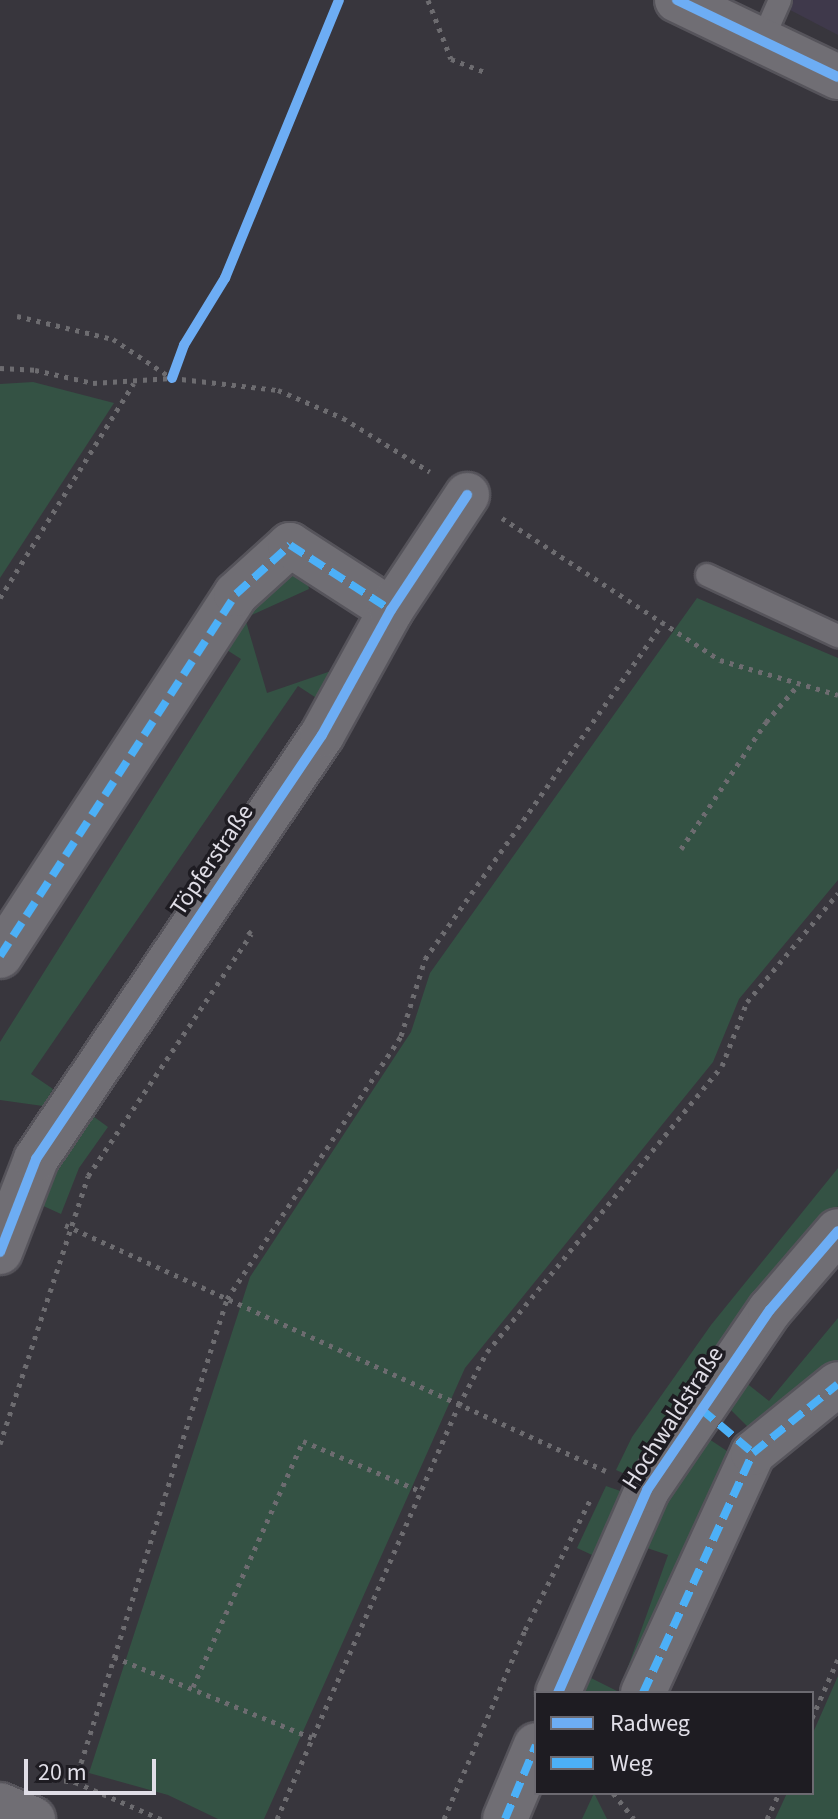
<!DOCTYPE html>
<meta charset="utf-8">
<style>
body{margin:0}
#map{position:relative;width:838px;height:1819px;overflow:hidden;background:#38363d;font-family:"Source Sans 3",sans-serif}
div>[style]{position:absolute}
.built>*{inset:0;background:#3f394b}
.green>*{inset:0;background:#345244}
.path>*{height:5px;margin-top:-2.5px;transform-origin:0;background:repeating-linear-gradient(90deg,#6d6c70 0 4px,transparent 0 10px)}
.roads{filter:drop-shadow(2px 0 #56545b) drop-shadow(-2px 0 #56545b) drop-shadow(0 2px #56545b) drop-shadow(0 -2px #56545b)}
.service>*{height:22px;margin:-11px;padding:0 11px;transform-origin:11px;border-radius:11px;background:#706e74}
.minor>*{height:44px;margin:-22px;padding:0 22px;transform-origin:22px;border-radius:22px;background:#706e74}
.quiet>*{height:8px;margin-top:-4px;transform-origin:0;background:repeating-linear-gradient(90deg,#4cb0f7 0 16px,transparent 0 24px)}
.cycleway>*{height:10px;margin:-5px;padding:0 5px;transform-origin:5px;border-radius:5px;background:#6dadf4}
span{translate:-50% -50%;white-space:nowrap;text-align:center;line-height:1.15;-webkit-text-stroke:7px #1e1c22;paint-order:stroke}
.street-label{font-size:24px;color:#e0dee7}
.legend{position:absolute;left:534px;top:1691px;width:280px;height:104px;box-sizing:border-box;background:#1e1c22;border:2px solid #6c6a71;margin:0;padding:10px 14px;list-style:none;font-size:24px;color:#e0dee7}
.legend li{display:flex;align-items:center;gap:16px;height:40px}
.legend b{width:40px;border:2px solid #6c6a71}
.scale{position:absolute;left:24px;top:1759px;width:132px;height:36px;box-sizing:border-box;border:4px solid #e0dee7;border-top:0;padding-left:10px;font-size:24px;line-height:28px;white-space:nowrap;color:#e0dee7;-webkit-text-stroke:6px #1e1c22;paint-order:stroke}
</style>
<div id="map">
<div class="built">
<div style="clip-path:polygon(771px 0,838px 0,838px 35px)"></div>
</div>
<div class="green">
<div style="clip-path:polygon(33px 382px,114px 403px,0 578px,0 384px)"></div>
<div style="clip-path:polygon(302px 562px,309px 589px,245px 618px,267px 693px,334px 670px,321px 701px,298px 686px,31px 1074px,53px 1089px,43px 1106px,0 1100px,0 1042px,241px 659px,216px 643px)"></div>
<div style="clip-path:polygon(697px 598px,838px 658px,838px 880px,739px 999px,713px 1062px,465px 1368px,264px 1819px,218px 1819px,168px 1795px,89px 1773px,250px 1277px,411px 1032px,430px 973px)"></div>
<div style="clip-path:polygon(86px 1111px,108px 1127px,79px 1168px,61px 1214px,39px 1204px)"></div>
<div style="clip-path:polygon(838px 1168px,838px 1206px,746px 1317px,634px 1478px,616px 1470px,632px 1437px,711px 1325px)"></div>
<div style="clip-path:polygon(838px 1318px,838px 1371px,757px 1436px,729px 1408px,745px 1382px,769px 1401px)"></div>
<div style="clip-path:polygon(709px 1439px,733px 1455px,632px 1693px,583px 1693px,591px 1678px,619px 1692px,668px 1555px,644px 1547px,663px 1499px)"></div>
<div style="clip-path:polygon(606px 1486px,629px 1494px,603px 1560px,577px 1548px)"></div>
<div style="clip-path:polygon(838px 1676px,838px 1819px,775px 1819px,787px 1793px,812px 1793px,812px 1735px)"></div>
<div style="clip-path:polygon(594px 1793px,607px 1819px,582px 1819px)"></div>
</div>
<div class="path">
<div style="left:428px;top:0;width:63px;rotate:68.7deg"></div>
<div style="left:451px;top:59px;width:39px;rotate:21deg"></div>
<div style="left:17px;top:316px;width:99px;rotate:13.5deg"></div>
<div style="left:113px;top:339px;width:69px;rotate:33.7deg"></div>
<div style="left:0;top:368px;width:35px;rotate:3deg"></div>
<div style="left:35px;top:370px;width:59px;rotate:12.6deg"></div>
<div style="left:93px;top:383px;width:79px;rotate:-3.6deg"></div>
<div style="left:172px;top:378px;width:107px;rotate:6.5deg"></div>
<div style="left:278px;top:390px;width:71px;rotate:23.3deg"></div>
<div style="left:343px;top:418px;width:102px;rotate:31.8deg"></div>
<div style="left:502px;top:518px;width:260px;rotate:33.1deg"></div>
<div style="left:720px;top:660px;width:123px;rotate:16.5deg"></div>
<div style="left:0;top:598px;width:253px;rotate:-58.1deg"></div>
<div style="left:681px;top:849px;width:153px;rotate:-56.2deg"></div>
<div style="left:766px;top:722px;width:50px;rotate:-49deg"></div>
<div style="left:65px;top:1225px;width:594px;rotate:24.45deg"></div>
<div style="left:0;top:1444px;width:282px;rotate:-71.8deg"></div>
<div style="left:88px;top:1176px;width:292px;rotate:-56deg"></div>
<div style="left:251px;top:934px;width:8px;rotate:-135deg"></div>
<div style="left:114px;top:1657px;width:214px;rotate:22.2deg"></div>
<div style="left:193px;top:1687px;width:269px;rotate:-65.9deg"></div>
<div style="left:303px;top:1441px;width:127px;rotate:23.1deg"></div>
<div style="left:812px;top:1718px;width:64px;rotate:-66.2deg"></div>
<div style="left:54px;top:1779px;width:21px;rotate:8deg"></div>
<div style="left:75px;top:1782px;width:94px;rotate:23.3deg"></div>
<div style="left:75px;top:1782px;width:506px;rotate:-72.53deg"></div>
<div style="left:227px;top:1299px;width:315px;rotate:-56.5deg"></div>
<div style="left:401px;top:1036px;width:81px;rotate:-72.7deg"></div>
<div style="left:425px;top:959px;width:412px;rotate:-54.7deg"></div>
<div style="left:613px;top:1793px;width:33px;rotate:51deg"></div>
<div style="left:277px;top:1819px;width:452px;rotate:-66.3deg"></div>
<div style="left:459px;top:1405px;width:60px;rotate:-62.2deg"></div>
<div style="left:487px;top:1352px;width:370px;rotate:-50.6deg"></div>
<div style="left:722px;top:1066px;width:69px;rotate:-68.7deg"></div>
<div style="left:747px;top:1002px;width:142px;rotate:-50.1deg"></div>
<div style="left:444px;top:1819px;width:206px;rotate:-66.8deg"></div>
<div style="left:525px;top:1630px;width:145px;rotate:-63.4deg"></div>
<div style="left:767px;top:1819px;width:29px;rotate:-65deg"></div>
</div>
<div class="roads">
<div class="service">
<div style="left:762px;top:41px;width:45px;rotate:-66.3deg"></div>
<div style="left:707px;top:575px;width:145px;rotate:25deg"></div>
</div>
<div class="minor">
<div style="left:677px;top:0;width:178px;rotate:25.6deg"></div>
<div style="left:0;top:956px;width:432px;rotate:-56.9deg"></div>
<div style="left:236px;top:594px;width:73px;rotate:-42.2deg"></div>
<div style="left:290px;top:545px;width:120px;rotate:32.8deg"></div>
<div style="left:0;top:1252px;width:100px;rotate:-68.8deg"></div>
<div style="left:36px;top:1159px;width:511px;rotate:-56deg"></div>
<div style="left:322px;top:735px;width:143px;rotate:-61.1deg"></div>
<div style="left:391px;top:610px;width:138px;rotate:-56.5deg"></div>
<div style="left:558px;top:1693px;width:222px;rotate:-66.3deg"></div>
<div style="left:647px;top:1490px;width:218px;rotate:-55.7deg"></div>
<div style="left:770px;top:1310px;width:104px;rotate:-49.3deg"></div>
<div style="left:643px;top:1693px;width:264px;rotate:-65.4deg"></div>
<div style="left:753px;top:1453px;width:109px;rotate:-39.1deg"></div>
<div style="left:0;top:1805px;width:36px;rotate:23deg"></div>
<div style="left:505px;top:1819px;width:80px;rotate:-67.3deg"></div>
</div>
</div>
<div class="quiet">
<div style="left:0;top:956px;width:432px;rotate:-56.9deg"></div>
<div style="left:236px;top:594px;width:73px;rotate:-42.2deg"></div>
<div style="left:290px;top:545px;width:120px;rotate:32.8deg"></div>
<div style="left:701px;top:1409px;width:68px;rotate:40.2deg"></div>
<div style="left:643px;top:1693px;width:264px;rotate:-65.4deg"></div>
<div style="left:753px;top:1453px;width:109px;rotate:-39.1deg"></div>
<div style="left:505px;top:1819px;width:80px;rotate:-67.3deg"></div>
</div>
<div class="cycleway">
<div style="left:677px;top:0;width:178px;rotate:25.6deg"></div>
<div style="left:172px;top:378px;width:35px;rotate:-70deg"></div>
<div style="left:184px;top:345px;width:79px;rotate:-58.5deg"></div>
<div style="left:225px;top:278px;width:300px;rotate:-67.7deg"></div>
<div style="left:0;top:1252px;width:100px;rotate:-68.8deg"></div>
<div style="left:36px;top:1159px;width:511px;rotate:-56deg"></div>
<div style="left:322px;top:735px;width:143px;rotate:-61.1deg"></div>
<div style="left:391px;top:610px;width:138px;rotate:-56.5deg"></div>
<div style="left:558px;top:1693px;width:222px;rotate:-66.3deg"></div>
<div style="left:647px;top:1490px;width:218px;rotate:-55.7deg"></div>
<div style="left:770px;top:1310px;width:104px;rotate:-49.3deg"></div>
</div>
<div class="street-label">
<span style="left:212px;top:860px;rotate:-56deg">Töpferstraße</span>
<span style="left:673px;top:1418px;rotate:-57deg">Hochwaldstraße</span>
</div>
<ul class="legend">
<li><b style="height:10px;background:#6dadf4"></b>Radweg</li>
<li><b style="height:10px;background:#4cb0f7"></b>Weg</li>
</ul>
<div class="scale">20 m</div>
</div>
